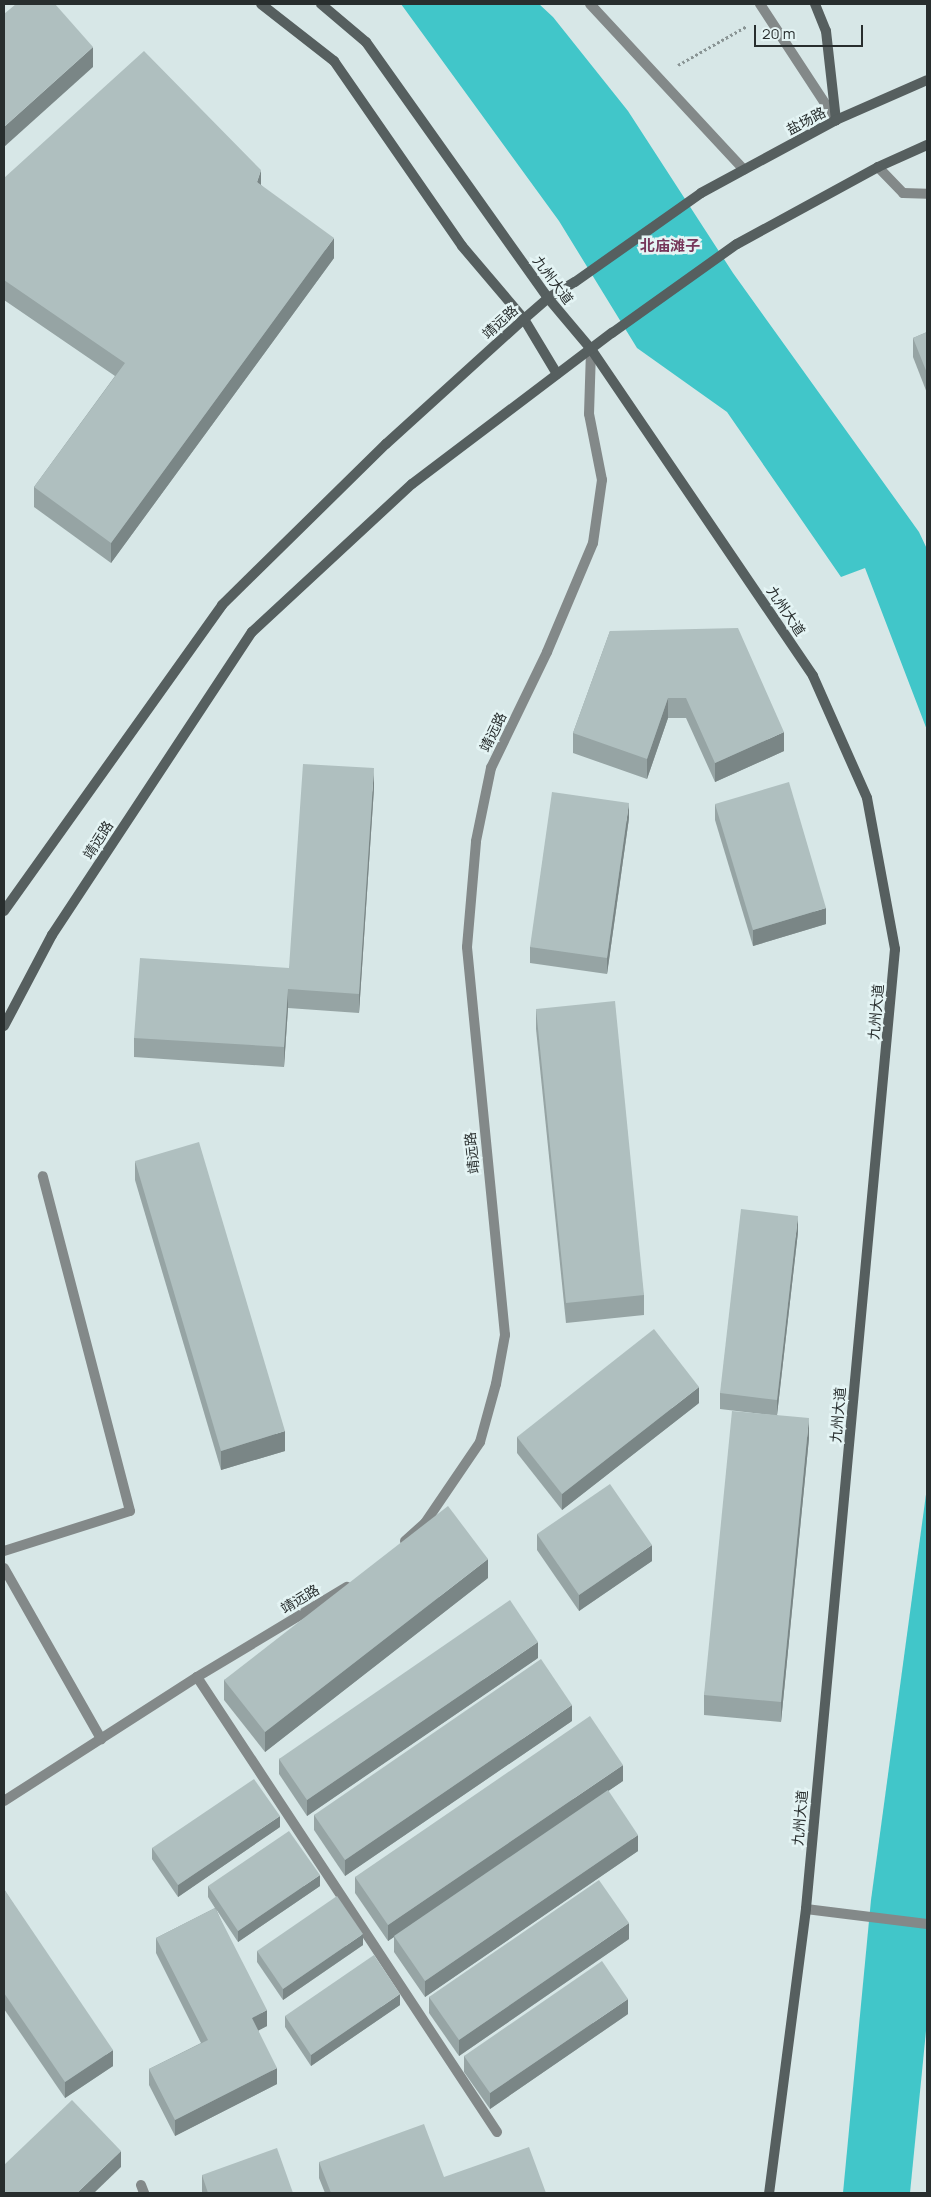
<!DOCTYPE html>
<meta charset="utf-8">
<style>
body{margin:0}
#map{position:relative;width:931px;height:2197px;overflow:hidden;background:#d7e7e7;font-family:Manrope,"Noto Sans SC",sans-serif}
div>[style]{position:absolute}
.water>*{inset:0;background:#41c6c9}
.path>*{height:3px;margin-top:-1.5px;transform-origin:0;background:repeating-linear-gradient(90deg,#899494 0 2.5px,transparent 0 5px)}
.lane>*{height:10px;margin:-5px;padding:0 5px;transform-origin:5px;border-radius:5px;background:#838989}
.street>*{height:10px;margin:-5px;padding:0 5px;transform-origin:5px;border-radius:5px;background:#838989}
.secondary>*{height:10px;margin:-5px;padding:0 5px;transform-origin:5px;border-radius:5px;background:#565f5f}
.wall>*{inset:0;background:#96a4a4}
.shaded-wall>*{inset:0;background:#7a8686}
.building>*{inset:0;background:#afbfbf}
span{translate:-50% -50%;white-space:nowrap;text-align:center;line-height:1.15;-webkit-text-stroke:5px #e4f4f4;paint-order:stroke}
.street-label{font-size:14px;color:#282e2e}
.neighbourhood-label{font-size:15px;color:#76365a;font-weight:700}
.frame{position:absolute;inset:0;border:5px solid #282e2e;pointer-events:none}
.scale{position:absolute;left:754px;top:25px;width:109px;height:22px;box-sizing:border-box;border:2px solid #282e2e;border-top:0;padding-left:6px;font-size:15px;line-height:18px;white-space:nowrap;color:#282e2e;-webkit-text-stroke:4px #e4f4f4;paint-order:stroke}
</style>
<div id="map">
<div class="water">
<div style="clip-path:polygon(401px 4px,539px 4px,553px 17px,628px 111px,733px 273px,919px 532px,927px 549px,927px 730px,865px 568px,841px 577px,727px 412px,637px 348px,559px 221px)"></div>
<div style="clip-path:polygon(927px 1487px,927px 2021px,910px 2193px,843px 2193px,871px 1900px)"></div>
</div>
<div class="path">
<div style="left:678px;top:65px;width:79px;rotate:-29.5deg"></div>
</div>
<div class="lane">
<div style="left:4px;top:1551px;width:132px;rotate:-17.6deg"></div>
<div style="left:130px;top:1511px;width:346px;rotate:-104.6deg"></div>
<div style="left:4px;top:1568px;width:197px;rotate:60.4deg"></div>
<div style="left:197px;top:1677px;width:545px;rotate:56.6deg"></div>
<div style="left:141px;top:2185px;width:9px;rotate:69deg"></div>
</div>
<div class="street">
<div style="left:590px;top:4px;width:226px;rotate:47.1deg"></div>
<div style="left:760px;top:4px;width:139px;rotate:56.8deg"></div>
<div style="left:878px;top:167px;width:36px;rotate:46deg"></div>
<div style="left:903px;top:193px;width:24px;rotate:2deg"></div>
<div style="left:405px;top:1541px;width:27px;rotate:-42deg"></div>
<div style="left:425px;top:1523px;width:98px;rotate:-55.8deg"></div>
<div style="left:480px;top:1442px;width:60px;rotate:-74.6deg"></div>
<div style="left:496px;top:1384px;width:50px;rotate:-79.6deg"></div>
<div style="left:505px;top:1335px;width:390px;rotate:-95.6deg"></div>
<div style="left:467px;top:947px;width:106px;rotate:-85.1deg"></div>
<div style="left:476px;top:841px;width:75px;rotate:-78.4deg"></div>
<div style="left:491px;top:768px;width:129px;rotate:-64.2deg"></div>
<div style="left:547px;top:652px;width:118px;rotate:-67.1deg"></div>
<div style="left:593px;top:543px;width:64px;rotate:-81.9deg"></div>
<div style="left:602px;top:480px;width:67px;rotate:-101.1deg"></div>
<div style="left:589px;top:414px;width:65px;rotate:-88.2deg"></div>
<div style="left:4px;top:1801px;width:229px;rotate:-32.7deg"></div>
<div style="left:197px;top:1677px;width:175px;rotate:-31deg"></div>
<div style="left:806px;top:1909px;width:122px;rotate:7.1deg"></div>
</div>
<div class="secondary">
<div style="left:261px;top:4px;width:93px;rotate:38deg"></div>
<div style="left:334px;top:61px;width:225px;rotate:55.3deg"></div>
<div style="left:462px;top:246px;width:96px;rotate:49.7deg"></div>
<div style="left:524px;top:319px;width:64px;rotate:59deg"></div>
<div style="left:321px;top:4px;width:59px;rotate:40.2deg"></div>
<div style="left:366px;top:42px;width:314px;rotate:54.6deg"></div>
<div style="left:548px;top:298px;width:67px;rotate:49.9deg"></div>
<div style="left:591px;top:349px;width:395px;rotate:55.8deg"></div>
<div style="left:813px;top:676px;width:133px;rotate:66.1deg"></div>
<div style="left:867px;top:798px;width:154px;rotate:79.5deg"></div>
<div style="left:895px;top:949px;width:964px;rotate:95.3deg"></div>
<div style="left:806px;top:1909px;width:286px;rotate:97.4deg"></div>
<div style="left:815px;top:4px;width:29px;rotate:68deg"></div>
<div style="left:826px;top:31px;width:90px;rotate:83.6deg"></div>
<div style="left:4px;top:911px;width:376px;rotate:-54.5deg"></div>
<div style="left:222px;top:605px;width:230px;rotate:-44.5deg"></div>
<div style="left:386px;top:444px;width:186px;rotate:-42.2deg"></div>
<div style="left:524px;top:319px;width:32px;rotate:-41deg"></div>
<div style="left:548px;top:298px;width:31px;rotate:-31deg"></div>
<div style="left:575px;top:282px;width:154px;rotate:-35.2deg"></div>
<div style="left:701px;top:193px;width:153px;rotate:-28.4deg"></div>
<div style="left:836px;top:120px;width:99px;rotate:-23.7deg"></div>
<div style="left:4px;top:1026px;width:103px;rotate:-62.2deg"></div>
<div style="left:52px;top:935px;width:363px;rotate:-56.6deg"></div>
<div style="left:252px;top:632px;width:218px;rotate:-42.8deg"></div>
<div style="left:412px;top:484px;width:251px;rotate:-37.1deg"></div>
<div style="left:612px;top:333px;width:153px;rotate:-35.5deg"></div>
<div style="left:737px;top:244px;width:161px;rotate:-28.6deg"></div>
<div style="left:878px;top:167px;width:54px;rotate:-24.2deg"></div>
</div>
<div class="wall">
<div style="clip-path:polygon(4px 178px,261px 185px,334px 258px,111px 563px,34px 507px,34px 487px,115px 376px,4px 300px)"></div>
<div style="clip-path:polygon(927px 332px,927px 393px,913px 357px,913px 338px)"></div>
<div style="clip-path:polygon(610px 631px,784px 751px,715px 782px,686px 718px,668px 718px,647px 779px,573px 753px,573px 733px)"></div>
<div style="clip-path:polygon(374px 788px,359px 1013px,288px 1008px,284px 1067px,134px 1057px,134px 1038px,289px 968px)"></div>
<div style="clip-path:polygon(715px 804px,826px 924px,753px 946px,715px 820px)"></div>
<div style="clip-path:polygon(629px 818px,607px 974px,530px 963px,530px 947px)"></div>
<div style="clip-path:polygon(536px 1009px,644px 1295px,644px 1315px,566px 1323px,536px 1029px)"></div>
<div style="clip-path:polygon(135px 1161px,285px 1451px,221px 1470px,135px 1180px)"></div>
<div style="clip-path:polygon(798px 1232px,777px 1415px,809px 1438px,781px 1722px,704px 1715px,704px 1695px,771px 1415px,720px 1409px,720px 1393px)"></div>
<div style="clip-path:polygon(699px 1403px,562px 1510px,517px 1453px,517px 1437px)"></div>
<div style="clip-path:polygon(537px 1534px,652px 1561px,579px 1611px,537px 1550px)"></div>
<div style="clip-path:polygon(488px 1578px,265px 1752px,224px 1700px,224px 1680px)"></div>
<div style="clip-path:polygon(538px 1658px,307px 1816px,279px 1774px,279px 1759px)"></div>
<div style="clip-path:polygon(572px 1721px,345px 1876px,314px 1830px,314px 1815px)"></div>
<div style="clip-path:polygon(623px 1781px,608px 1791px,638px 1851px,425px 1997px,394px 1952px,394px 1937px,388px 1941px,355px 1893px,355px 1877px)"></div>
<div style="clip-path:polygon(280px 1827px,178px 1897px,152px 1859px,152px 1848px)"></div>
<div style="clip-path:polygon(208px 1886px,320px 1886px,238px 1942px,216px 1909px,267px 2026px,258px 2030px,277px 2084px,175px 2136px,149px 2085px,149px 2069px,201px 2043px,156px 1953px,156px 1938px,215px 1908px,208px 1897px)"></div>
<div style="clip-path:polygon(4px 1889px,113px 2066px,65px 2098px,4px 2009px)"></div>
<div style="clip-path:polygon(629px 1939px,459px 2056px,429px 2013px,429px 1997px)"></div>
<div style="clip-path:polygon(363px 1945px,283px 2000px,257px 1962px,257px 1951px)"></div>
<div style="clip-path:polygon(400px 2005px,311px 2066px,285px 2027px,285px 2016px)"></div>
<div style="clip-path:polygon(628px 2014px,490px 2109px,464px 2072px,464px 2056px)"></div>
<div style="clip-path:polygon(319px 2162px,444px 2177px,546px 2193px,325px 2193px,319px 2178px)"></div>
<div style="clip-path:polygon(202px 2175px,293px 2193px,202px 2193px)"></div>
</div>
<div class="shaded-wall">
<div style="clip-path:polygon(93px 47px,93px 67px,4px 147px,4px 127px)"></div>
<div style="clip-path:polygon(261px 170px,261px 189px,257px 182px)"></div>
<div style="clip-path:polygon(334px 238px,334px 258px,111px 563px,111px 543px)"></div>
<div style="clip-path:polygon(668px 698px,668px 718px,647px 779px,647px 759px)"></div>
<div style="clip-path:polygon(784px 732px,784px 751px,715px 782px,715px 763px)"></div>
<div style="clip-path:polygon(374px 768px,374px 788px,359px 1013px,359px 994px)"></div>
<div style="clip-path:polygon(629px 803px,629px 818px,607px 974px,607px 958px)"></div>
<div style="clip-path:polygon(826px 908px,826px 924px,753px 946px,753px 930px)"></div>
<div style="clip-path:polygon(288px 989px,288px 1008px,284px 1067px,284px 1047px)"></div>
<div style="clip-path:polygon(798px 1216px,798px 1232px,777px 1415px,777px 1400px)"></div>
<div style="clip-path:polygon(699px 1387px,699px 1403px,562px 1510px,562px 1494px)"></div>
<div style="clip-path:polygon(809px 1418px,809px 1438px,781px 1722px,781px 1702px)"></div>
<div style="clip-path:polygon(285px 1431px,285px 1451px,221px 1470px,221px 1451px)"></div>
<div style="clip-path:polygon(652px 1545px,652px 1561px,579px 1611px,579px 1595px)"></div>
<div style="clip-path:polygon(488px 1559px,488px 1578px,265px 1752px,265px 1732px)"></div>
<div style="clip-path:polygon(538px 1642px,538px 1658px,307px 1816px,307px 1800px)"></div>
<div style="clip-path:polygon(572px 1705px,572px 1721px,345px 1876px,345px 1860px)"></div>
<div style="clip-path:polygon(623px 1765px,623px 1781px,388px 1941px,388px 1925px)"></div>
<div style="clip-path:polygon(280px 1816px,280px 1827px,178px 1897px,178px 1885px)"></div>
<div style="clip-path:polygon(638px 1835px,638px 1851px,425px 1997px,425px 1981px)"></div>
<div style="clip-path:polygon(320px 1875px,320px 1886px,238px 1942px,238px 1931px)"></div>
<div style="clip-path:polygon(629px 1923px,629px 1939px,459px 2056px,459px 2040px)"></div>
<div style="clip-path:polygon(363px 1934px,363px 1945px,283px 2000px,283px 1989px)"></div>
<div style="clip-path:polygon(400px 1994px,400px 2005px,311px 2066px,311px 2055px)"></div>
<div style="clip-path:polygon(628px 1999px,628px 2014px,490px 2109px,490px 2093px)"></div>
<div style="clip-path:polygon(267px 2010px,267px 2026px,252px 2034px,252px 2018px)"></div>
<div style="clip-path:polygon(113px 2050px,113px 2066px,65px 2098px,65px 2082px)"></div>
<div style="clip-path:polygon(277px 2068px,277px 2084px,175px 2136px,175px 2120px)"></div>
<div style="clip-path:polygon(121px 2151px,121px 2167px,94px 2193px,77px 2193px)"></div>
</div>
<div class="building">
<div style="clip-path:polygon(16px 4px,55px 4px,93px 47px,4px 127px,4px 14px)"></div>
<div style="clip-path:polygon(144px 51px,261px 170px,257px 182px,334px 238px,111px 543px,34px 487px,125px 363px,4px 280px,4px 178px)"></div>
<div style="clip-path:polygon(927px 332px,927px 373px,913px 338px)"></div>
<div style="clip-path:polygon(738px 628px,784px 732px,715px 763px,686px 698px,668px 698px,647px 759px,573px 733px,610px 631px)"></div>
<div style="clip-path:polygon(303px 764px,374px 768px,359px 994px,288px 989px,284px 1047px,134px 1038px,140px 958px,289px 968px)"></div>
<div style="clip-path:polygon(789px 782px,826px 908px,753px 930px,715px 804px)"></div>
<div style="clip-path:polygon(552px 792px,629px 803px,607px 958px,530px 947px)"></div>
<div style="clip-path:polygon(615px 1001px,644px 1295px,566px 1303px,536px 1009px)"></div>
<div style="clip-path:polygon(199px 1142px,285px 1431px,221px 1451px,135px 1161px)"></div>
<div style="clip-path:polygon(741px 1209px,798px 1216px,777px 1400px,720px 1393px)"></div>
<div style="clip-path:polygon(654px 1329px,699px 1387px,562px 1494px,517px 1437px)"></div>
<div style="clip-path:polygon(732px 1411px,809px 1418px,781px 1702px,704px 1695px)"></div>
<div style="clip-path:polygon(610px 1484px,652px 1545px,579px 1595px,537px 1534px)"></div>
<div style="clip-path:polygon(448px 1506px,488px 1559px,265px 1732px,224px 1680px)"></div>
<div style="clip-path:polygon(510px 1600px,538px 1642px,307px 1800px,279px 1759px)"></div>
<div style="clip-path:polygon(541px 1659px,572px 1705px,345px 1860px,314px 1815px)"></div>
<div style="clip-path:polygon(590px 1716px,623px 1765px,388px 1925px,355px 1877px)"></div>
<div style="clip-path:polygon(254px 1779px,280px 1816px,178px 1885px,152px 1848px)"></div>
<div style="clip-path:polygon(608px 1790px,638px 1835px,425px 1981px,394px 1936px)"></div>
<div style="clip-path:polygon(289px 1831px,320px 1875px,238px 1931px,208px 1886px)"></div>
<div style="clip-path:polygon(599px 1880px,629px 1923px,459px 2040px,429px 1997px)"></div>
<div style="clip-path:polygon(4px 1889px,113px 2050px,65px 2082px,4px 1993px)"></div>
<div style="clip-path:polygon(337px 1896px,363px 1934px,283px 1989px,257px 1951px)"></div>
<div style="clip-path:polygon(215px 1908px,267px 2010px,252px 2018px,277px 2068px,175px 2120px,149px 2069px,208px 2040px,156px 1938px)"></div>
<div style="clip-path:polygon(374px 1955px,400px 1994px,311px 2055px,285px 2016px)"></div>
<div style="clip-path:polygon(602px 1961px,628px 1999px,490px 2093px,464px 2056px)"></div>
<div style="clip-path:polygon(72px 2100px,121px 2151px,77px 2193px,4px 2193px,4px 2165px)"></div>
<div style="clip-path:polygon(424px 2124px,444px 2177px,529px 2147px,546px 2193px,331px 2193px,319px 2162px)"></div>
<div style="clip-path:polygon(277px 2148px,293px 2193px,208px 2193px,202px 2175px)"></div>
</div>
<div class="street-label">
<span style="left:806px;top:121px;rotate:-28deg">盐场路</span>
<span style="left:553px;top:280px;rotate:53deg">九州大道</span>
<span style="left:500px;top:322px;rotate:-42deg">靖远路</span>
<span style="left:786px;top:611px;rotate:56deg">九州大道</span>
<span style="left:493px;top:732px;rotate:-64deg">靖远路</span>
<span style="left:98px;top:840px;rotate:-57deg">靖远路</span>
<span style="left:876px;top:1012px;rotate:-85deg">九州大道</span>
<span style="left:472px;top:1153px;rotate:-96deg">靖远路</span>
<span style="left:838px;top:1415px;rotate:-85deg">九州大道</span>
<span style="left:300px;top:1599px;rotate:-31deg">靖远路</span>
<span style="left:800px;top:1818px;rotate:-85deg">九州大道</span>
</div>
<div class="neighbourhood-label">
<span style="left:670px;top:246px">北庙滩子</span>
</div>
<div class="frame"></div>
<div class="scale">20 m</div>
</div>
